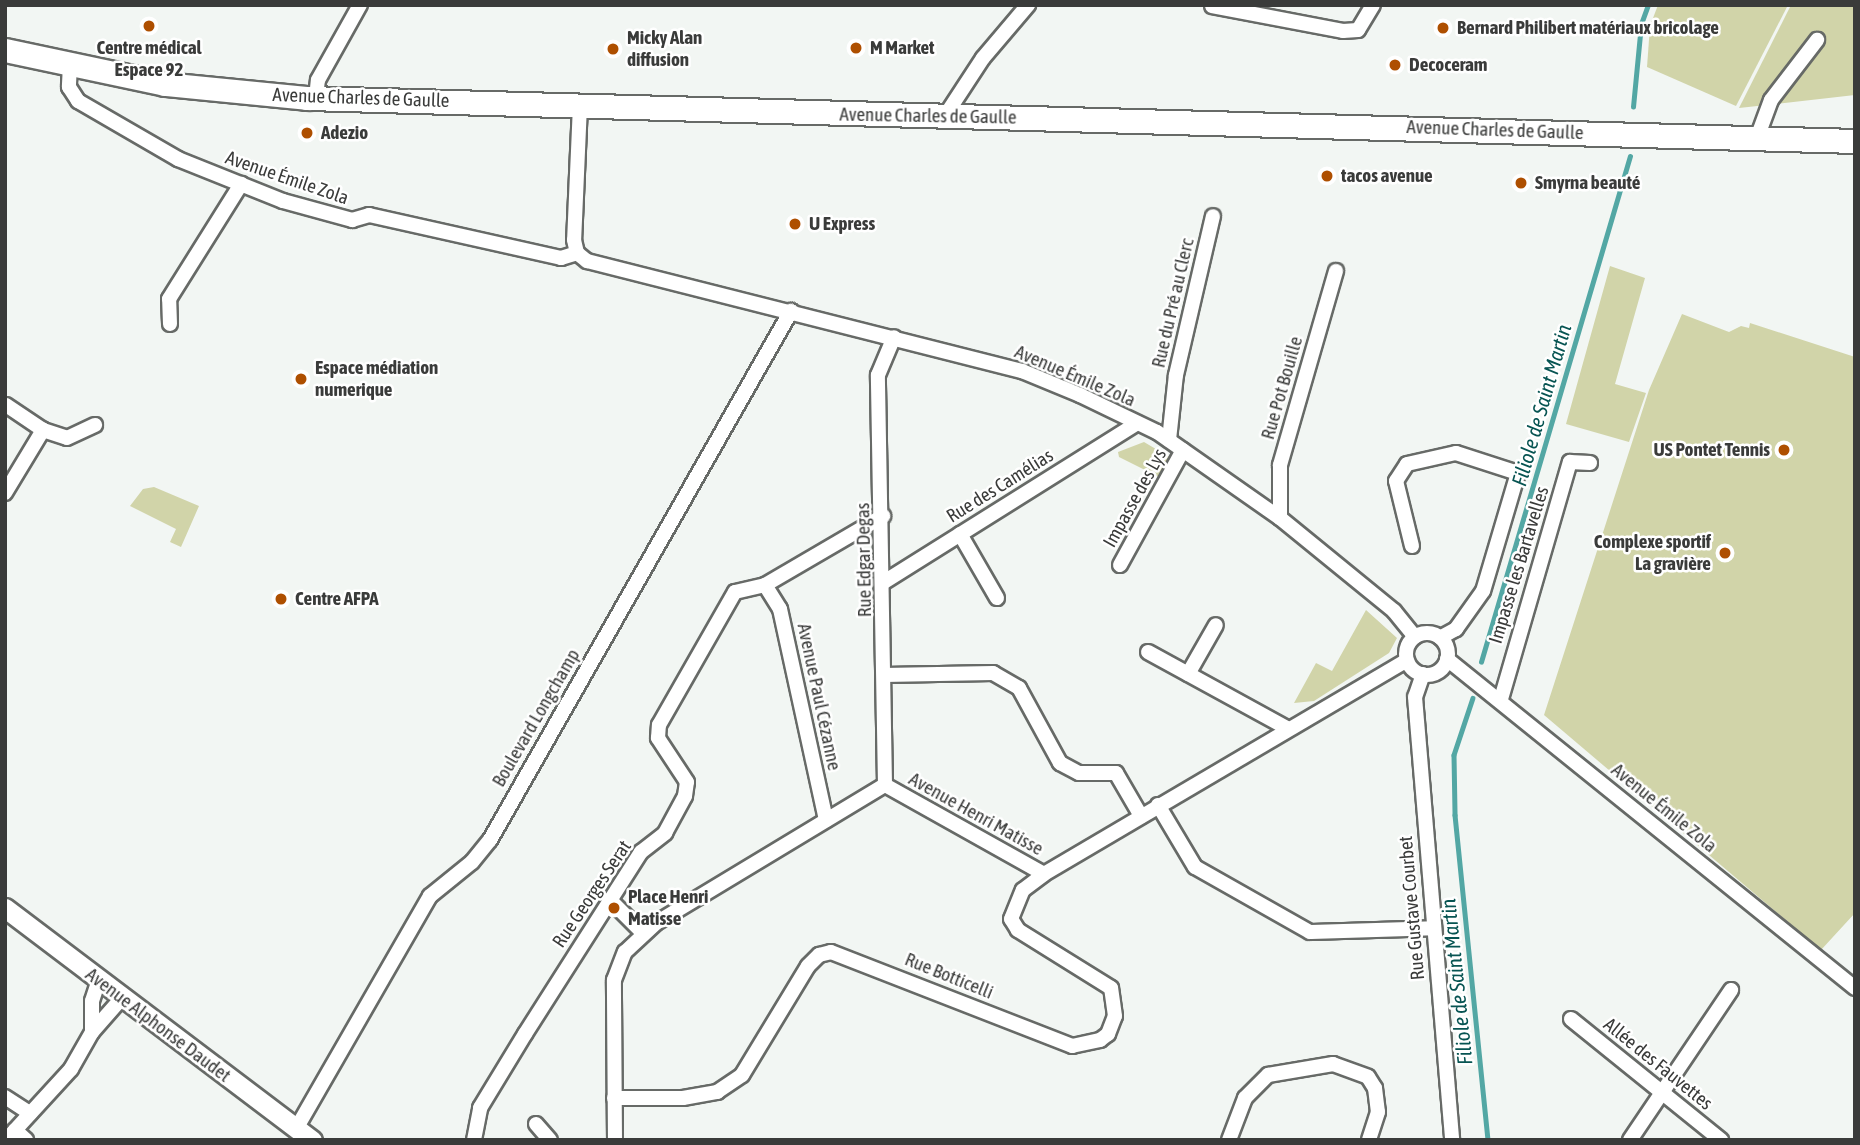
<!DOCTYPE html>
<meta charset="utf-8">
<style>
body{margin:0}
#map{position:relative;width:1860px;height:1145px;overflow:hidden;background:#f2f6f3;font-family:"Asap Condensed",sans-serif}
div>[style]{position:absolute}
.green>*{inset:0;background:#d1d4a9}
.stream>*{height:4.5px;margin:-2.25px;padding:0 2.25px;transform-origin:2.25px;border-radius:2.25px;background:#53a7a4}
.roads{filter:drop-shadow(2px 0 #676a67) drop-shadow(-2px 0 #676a67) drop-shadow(0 2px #676a67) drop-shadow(0 -2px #676a67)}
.street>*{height:14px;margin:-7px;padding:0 7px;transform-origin:7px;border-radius:7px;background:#fff}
.street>.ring{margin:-7px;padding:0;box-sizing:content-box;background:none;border:14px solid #fff;border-radius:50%}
.secondary>*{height:19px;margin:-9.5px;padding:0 9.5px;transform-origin:9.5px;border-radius:9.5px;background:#fff}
.primary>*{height:23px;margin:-11.5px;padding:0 11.5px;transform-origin:11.5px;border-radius:11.5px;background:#fff}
.dots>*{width:19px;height:19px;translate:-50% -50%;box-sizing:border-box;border:4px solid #fff;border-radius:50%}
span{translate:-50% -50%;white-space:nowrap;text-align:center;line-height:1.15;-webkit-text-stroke:5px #fff;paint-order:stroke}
.poi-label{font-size:19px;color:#3a3b3a;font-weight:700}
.left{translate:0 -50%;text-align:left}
.right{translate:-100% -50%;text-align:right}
.street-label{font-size:19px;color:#3a3b3a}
.water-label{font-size:21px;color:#075452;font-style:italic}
.frame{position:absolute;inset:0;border:7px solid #3a3b3a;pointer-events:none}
</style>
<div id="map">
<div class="green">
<div style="clip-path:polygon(1658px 5px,1788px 5px,1736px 106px,1647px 67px,1650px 26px)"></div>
<div style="clip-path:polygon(1791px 5px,1855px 5px,1855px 95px,1739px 108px)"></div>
<div style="clip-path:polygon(1610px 266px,1645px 278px,1615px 384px,1646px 393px,1629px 442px,1566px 424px)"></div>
<div style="clip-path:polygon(1682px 314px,1729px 332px,1741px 326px,1749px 328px,1750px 323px,1855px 357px,1855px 913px,1821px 950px,1544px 715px,1649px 390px)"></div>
<div style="clip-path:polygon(1144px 442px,1171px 458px,1159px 477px,1119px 457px,1118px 452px)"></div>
<div style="clip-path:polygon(154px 487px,199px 506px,181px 547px,170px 542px,176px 529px,130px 506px,143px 489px)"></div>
<div style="clip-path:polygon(1366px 610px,1397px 638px,1389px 653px,1314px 701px,1294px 703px,1316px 663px,1332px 671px)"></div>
</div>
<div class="stream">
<div style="left:1633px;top:107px;width:83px;rotate:-84.5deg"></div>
<div style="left:1641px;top:24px;width:20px;rotate:-70deg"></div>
<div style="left:1481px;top:662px;width:527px;rotate:-73.59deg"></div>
<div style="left:1473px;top:698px;width:60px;rotate:108.4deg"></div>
<div style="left:1454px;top:755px;width:60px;rotate:89deg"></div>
<div style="left:1455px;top:815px;width:327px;rotate:84.2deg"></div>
</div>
<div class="roads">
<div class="street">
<div style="left:1212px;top:6px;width:133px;rotate:10.8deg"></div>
<div style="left:1343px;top:31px;width:15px;rotate:-4deg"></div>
<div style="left:1358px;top:30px;width:29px;rotate:-59deg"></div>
<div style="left:70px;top:65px;width:22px;rotate:93deg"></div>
<div style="left:69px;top:87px;width:17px;rotate:57deg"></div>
<div style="left:78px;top:101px;width:116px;rotate:30.1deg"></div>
<div style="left:178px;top:159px;width:113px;rotate:21.8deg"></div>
<div style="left:283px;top:201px;width:72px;rotate:15.4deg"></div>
<div style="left:352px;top:220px;width:18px;rotate:-16deg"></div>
<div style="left:369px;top:215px;width:197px;rotate:12.6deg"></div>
<div style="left:561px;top:258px;width:17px;rotate:-17deg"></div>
<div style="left:316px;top:98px;width:18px;rotate:-84deg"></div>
<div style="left:318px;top:80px;width:86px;rotate:-60.8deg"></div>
<div style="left:580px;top:105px;width:135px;rotate:92.5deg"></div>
<div style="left:574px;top:240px;width:13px;rotate:77deg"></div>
<div style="left:577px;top:253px;width:13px;rotate:39deg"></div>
<div style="left:587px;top:261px;width:449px;rotate:14.2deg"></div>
<div style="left:1022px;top:371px;width:63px;rotate:22.5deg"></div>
<div style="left:1080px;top:395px;width:85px;rotate:25.7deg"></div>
<div style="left:1157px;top:432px;width:150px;rotate:35deg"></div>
<div style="left:1280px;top:518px;width:147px;rotate:39.2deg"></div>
<div style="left:1394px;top:611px;width:33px;rotate:51deg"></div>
<div style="left:945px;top:116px;width:69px;rotate:-56.8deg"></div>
<div style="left:983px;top:58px;width:70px;rotate:-49.7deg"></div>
<div style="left:1757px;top:138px;width:40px;rotate:-69.8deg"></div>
<div style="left:1771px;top:100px;width:76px;rotate:-52.5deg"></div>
<div style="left:170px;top:324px;width:25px;rotate:-92deg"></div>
<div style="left:169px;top:299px;width:136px;rotate:-57.9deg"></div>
<div style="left:6px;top:405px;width:45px;rotate:34deg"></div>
<div style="left:43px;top:430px;width:25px;rotate:18deg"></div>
<div style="left:67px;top:438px;width:31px;rotate:-25deg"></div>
<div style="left:1169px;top:440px;width:65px;rotate:-83.9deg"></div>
<div style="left:1176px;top:375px;width:163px;rotate:-76.9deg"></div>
<div style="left:5px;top:493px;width:74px;rotate:-58.9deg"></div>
<div style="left:1280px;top:518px;width:53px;rotate:-90deg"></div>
<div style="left:1280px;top:465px;width:202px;rotate:-73.9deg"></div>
<div style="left:960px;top:534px;width:74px;rotate:60deg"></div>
<div style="left:1412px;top:546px;width:67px;rotate:-103.8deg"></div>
<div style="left:1396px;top:481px;width:20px;rotate:-57deg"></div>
<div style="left:1407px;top:464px;width:50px;rotate:-12.7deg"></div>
<div style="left:1456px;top:453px;width:65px;rotate:17.9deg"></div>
<div style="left:1518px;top:473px;width:123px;rotate:106.5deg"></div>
<div style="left:1483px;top:591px;width:47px;rotate:125.4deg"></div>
<div style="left:1456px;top:629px;width:18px;rotate:151deg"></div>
<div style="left:1120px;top:565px;width:131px;rotate:-61.3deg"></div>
<div style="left:884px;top:582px;width:299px;rotate:-32.1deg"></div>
<div style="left:765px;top:585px;width:28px;rotate:58deg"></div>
<div style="left:780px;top:609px;width:216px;rotate:77.7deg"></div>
<div class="ring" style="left:1406px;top:633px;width:28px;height:28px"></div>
<div style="left:1148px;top:652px;width:158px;rotate:28.7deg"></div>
<div style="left:1447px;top:659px;width:524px;rotate:38.88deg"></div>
<div style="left:1188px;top:674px;width:56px;rotate:-60.3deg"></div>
<div style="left:1423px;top:674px;width:24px;rotate:109deg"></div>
<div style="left:1415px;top:697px;width:445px;rotate:85.2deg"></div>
<div style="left:884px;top:675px;width:109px;rotate:-1.1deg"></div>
<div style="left:993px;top:673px;width:30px;rotate:30deg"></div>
<div style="left:1019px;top:688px;width:85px;rotate:61.3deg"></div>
<div style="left:1060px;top:763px;width:21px;rotate:28deg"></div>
<div style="left:1079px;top:773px;width:37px"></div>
<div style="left:1116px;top:773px;width:50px;rotate:59.8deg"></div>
<div style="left:1501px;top:699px;width:247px;rotate:-73.8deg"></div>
<div style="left:1570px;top:462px;width:20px;rotate:3deg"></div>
<div style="left:885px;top:785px;width:410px;rotate:-91deg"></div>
<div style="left:878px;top:375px;width:41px;rotate:-67.2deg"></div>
<div style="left:1158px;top:805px;width:72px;rotate:59.2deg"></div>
<div style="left:1195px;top:867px;width:132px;rotate:29.5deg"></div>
<div style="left:1310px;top:932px;width:124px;rotate:-1.8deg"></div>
<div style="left:610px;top:900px;width:45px;rotate:45deg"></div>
<div style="left:1571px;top:1019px;width:193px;rotate:38.9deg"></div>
<div style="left:92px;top:1032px;width:31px;rotate:-90deg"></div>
<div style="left:92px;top:1001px;width:22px;rotate:-72deg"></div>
<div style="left:5px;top:1097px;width:30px;rotate:33deg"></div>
<div style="left:614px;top:1098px;width:69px"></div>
<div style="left:683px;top:1098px;width:35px;rotate:-10deg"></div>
<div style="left:717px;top:1092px;width:30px;rotate:-34deg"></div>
<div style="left:742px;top:1075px;width:127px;rotate:-58.8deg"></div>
<div style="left:808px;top:966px;width:16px;rotate:-45deg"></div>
<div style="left:819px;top:955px;width:12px;rotate:-14deg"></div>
<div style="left:831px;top:952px;width:259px;rotate:21.3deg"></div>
<div style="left:1072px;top:1046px;width:29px;rotate:-12deg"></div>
<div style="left:1100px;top:1040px;width:10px;rotate:-37deg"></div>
<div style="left:1108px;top:1034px;width:19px;rotate:-69deg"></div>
<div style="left:1115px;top:1016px;width:28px;rotate:-98deg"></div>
<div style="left:1111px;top:988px;width:110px;rotate:-148.1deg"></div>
<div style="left:1018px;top:930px;width:13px;rotate:-122deg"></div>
<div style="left:1011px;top:919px;width:31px;rotate:-68deg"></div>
<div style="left:1023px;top:890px;width:26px;rotate:-37deg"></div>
<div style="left:536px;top:1124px;width:21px;rotate:49deg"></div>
<div style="left:296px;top:1129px;width:269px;rotate:-60.1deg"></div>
<div style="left:430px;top:896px;width:54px;rotate:-39deg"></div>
<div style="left:472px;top:862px;width:28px;rotate:-51deg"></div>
<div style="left:490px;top:840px;width:609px;rotate:-60.36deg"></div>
<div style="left:15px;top:1130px;width:15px;rotate:42deg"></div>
<div style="left:6px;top:1140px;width:96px;rotate:-47.5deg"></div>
<div style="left:71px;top:1069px;width:43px;rotate:-60.4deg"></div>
<div style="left:92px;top:1032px;width:45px;rotate:-48.6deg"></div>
<div style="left:474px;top:1140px;width:33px;rotate:-79deg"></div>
<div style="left:480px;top:1108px;width:87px;rotate:-58.7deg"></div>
<div style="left:525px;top:1034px;width:216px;rotate:-57.5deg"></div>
<div style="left:641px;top:852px;width:31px;rotate:-38deg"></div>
<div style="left:665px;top:833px;width:42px;rotate:-61.6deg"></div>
<div style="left:685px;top:796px;width:14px;rotate:-82deg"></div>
<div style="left:687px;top:782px;width:53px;rotate:-123.4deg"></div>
<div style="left:658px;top:738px;width:13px;rotate:-86deg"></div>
<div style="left:659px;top:725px;width:153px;rotate:-60.3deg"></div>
<div style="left:735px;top:592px;width:31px;rotate:-13deg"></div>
<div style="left:765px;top:585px;width:137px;rotate:-30.3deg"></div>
<div style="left:615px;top:1140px;width:160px;rotate:-90.4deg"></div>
<div style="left:614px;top:980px;width:30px;rotate:-69deg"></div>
<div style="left:625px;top:952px;width:42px;rotate:-43.1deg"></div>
<div style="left:656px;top:923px;width:267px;rotate:-31.1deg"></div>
<div style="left:885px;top:785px;width:182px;rotate:29.2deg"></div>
<div style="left:1044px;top:874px;width:421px;rotate:-30.5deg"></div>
<div style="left:1229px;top:1140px;width:45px;rotate:-69.1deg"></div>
<div style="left:1245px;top:1098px;width:33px;rotate:-45deg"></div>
<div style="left:1268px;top:1075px;width:66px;rotate:-9.6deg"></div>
<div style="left:1333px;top:1064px;width:37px;rotate:20deg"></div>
<div style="left:1368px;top:1077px;width:13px;rotate:58deg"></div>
<div style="left:1375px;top:1088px;width:24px;rotate:83deg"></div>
<div style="left:1378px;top:1112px;width:29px;rotate:108deg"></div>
<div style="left:1630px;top:1140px;width:181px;rotate:-56deg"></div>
</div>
<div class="secondary">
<div style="left:5px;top:908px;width:385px;rotate:37.1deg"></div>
</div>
<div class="primary">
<div style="left:5px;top:50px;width:164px;rotate:12deg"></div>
<div style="left:165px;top:84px;width:143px;rotate:5.6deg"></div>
<div style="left:307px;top:98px;width:1549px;rotate:1.59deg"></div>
</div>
</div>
<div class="dots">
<div style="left:149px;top:26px;background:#ae4f00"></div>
<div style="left:1443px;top:28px;background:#ae4f00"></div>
<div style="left:856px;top:48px;background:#ae4f00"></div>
<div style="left:613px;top:49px;background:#ae4f00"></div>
<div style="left:1395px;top:65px;background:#ae4f00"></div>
<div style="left:307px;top:133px;background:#ae4f00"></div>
<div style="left:1327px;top:176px;background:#ae4f00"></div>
<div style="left:1521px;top:183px;background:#ae4f00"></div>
<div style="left:795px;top:224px;background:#ae4f00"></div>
<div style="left:301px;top:379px;background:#ae4f00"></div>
<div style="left:1784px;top:450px;background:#ae4f00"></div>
<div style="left:1725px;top:553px;background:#ae4f00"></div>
<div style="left:281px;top:599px;background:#ae4f00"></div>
<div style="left:614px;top:908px;background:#ae4f00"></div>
</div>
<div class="poi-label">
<span class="left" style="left:1457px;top:28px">Bernard Philibert matériaux bricolage</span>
<span class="left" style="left:627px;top:49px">Micky Alan<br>diffusion</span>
<span style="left:149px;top:59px">Centre médical<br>Espace 92</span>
<span class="left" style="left:870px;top:48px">M Market</span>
<span class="left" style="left:1409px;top:65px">Decoceram</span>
<span class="left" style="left:321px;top:133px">Adezio</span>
<span class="left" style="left:1341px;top:176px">tacos avenue</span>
<span class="left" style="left:1535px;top:183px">Smyrna beauté</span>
<span class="left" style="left:809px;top:224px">U Express</span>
<span class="left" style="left:315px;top:379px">Espace médiation<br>numerique</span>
<span class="right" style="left:1770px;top:450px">US Pontet Tennis</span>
<span class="right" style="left:1711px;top:553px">Complexe sportif<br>La gravière</span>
<span class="left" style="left:295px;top:599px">Centre AFPA</span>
<span class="left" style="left:628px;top:908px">Place Henri<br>Matisse</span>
</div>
<div class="street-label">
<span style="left:361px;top:98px;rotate:2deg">Avenue Charles de Gaulle</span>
<span style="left:928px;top:116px;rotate:1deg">Avenue Charles de Gaulle</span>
<span style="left:1495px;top:130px;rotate:2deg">Avenue Charles de Gaulle</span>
<span style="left:287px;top:178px;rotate:19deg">Avenue Émile Zola</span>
<span style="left:1173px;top:303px;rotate:-77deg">Rue du Pré au Clerc</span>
<span style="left:1075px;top:376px;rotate:23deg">Avenue Émile Zola</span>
<span style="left:1282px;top:388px;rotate:-74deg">Rue Pot Bouille</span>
<span style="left:1000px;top:486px;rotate:-32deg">Rue des Camélias</span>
<span style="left:1135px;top:498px;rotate:-61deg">Impasse des Lys</span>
<span style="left:864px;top:560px;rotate:-91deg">Rue Edgar Degas</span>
<span style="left:1519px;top:565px;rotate:-73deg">Impasse les Bartavelles</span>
<span style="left:819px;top:697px;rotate:78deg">Avenue Paul Cézanne</span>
<span style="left:536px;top:718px;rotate:-60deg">Boulevard Longchamp</span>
<span style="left:1664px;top:808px;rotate:39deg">Avenue Émile Zola</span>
<span style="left:976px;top:814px;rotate:29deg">Avenue Henri Matisse</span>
<span style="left:592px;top:894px;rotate:-56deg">Rue Georges Serat</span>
<span style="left:1412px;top:908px;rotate:-95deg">Rue Gustave Courbet</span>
<span style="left:949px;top:976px;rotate:22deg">Rue Botticelli</span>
<span style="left:158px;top:1025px;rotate:37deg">Avenue Alphonse Daudet</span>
<span style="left:1658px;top:1064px;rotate:39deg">Allée des Fauvettes</span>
</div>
<div class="water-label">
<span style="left:1541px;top:405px;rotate:-74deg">Filiole de Saint Martin</span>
<span style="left:1456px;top:982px;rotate:-96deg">Filiole de Saint Martin</span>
</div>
<div class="frame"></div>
</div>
